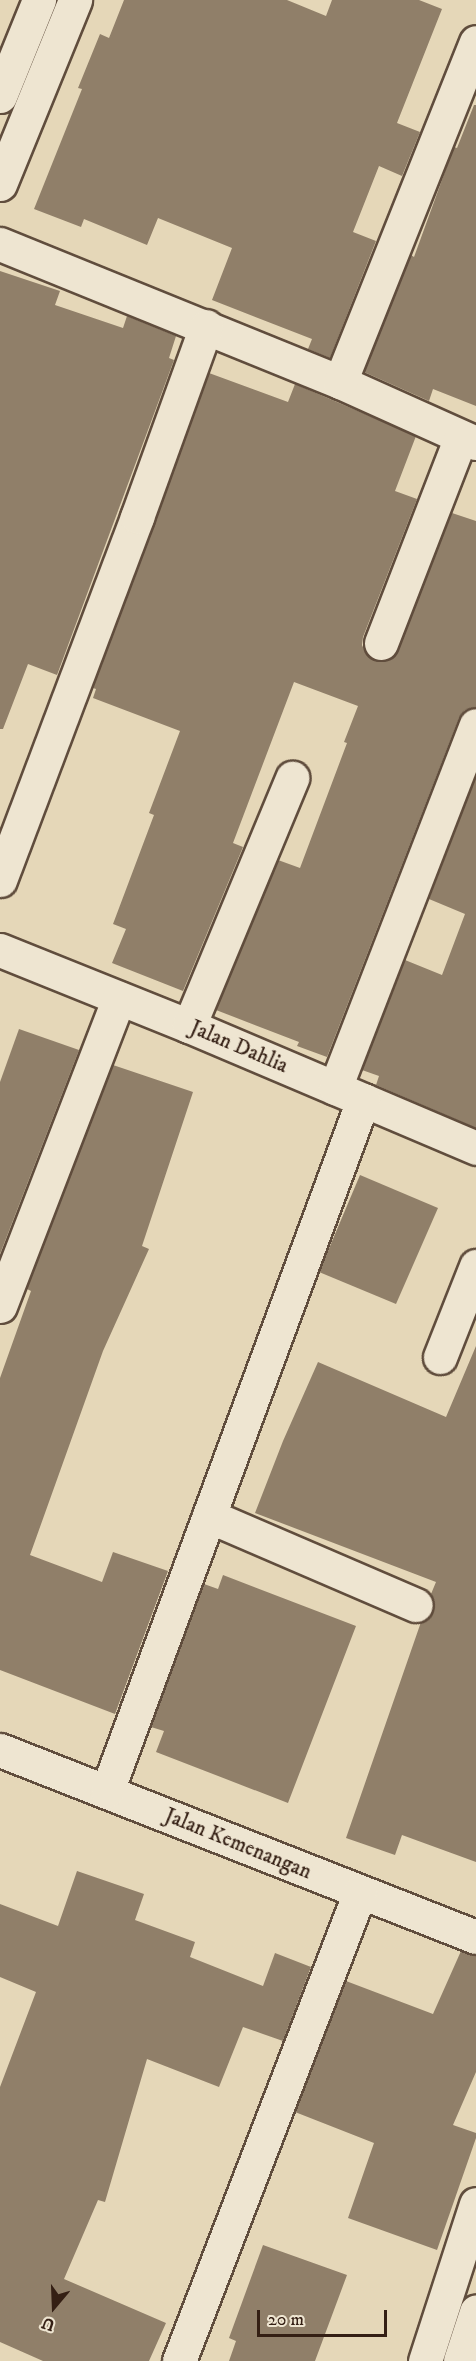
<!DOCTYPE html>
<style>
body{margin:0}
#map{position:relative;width:476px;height:2361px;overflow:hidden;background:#e5d7b8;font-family:"IM FELL DW Pica",serif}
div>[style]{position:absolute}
.building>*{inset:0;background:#907f69}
.roads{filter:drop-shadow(2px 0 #604d3d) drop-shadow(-2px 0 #604d3d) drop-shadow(0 2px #604d3d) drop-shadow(0 -2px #604d3d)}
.minor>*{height:33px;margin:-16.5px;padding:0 16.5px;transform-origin:16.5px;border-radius:16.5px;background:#eee5d1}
span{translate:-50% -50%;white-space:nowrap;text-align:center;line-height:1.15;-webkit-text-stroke:5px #eee5d1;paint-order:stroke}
.street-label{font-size:21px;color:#341f14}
.north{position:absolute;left:24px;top:2277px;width:60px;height:60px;-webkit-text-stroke:4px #eee5d1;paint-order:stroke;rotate:199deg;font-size:16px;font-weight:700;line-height:24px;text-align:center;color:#341f14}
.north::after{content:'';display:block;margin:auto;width:21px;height:27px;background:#341f14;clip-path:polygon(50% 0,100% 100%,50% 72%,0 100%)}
.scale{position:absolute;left:257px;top:2310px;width:130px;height:27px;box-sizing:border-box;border:3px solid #341f14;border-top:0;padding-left:8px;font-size:18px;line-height:21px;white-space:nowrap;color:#341f14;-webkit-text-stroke:4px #eee5d1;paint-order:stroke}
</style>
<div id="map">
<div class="building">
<div style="clip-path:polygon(124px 0,287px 0,326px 16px,332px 0,419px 0,442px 9px,397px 123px,420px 132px,402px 176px,379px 166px,353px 232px,376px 241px,330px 358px,308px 349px,312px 339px,212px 300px,232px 248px,158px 218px,147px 245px,84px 219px,81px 227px,34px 209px,82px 89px,78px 88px,100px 34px,109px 38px)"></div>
<div style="clip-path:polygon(474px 105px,476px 105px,476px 406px,433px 389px,429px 401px,364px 372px,411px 255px,414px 257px,454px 147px,457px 148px)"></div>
<div style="clip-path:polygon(0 271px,60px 291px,55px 305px,123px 328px,127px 316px,176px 336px,169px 358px,174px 360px,57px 675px,28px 664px,3px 729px,0 729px)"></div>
<div style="clip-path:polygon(209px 373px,288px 402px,295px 384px,416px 436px,395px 491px,417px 499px,363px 637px,362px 645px,366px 654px,374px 660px,384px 661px,393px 657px,398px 650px,452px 513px,476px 521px,476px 707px,465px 710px,459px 718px,327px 1057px,297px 1046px,299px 1042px,216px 1010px,278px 860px,300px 868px,347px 743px,344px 742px,358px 706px,294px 682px,233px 843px,243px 847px,183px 991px,112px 963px,126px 929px,113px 924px,154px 815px,149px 813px,180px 731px,93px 698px,96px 689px,93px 688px)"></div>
<div style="clip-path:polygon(476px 777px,476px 1128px,376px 1085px,379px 1076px,362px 1070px,405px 960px,442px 975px,465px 914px,429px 899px)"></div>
<div style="clip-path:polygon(19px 1029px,79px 1050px,0 1254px,0 1082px)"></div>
<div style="clip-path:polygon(113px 1065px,193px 1092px,142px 1246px,149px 1249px,103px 1351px,30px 1555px,102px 1582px,113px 1552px,168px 1571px,115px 1714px,0 1670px,0 1378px,31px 1291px,27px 1289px)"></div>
<div style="clip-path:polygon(360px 1175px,438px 1208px,396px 1304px,319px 1272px)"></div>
<div style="clip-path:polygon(476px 1346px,476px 1862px,402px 1835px,395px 1855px,346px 1838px,421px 1622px,433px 1612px,434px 1602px,431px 1594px,436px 1582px,255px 1513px,283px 1441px,318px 1362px,446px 1417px)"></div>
<div style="clip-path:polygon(223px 1575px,356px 1626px,288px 1803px,156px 1752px,164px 1731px,151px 1727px,204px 1584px,218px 1589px)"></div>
<div style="clip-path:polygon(77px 1871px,144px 1894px,135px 1920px,195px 1942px,190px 1957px,263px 1986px,275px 1953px,311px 1967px,283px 2041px,243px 2027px,219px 2087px,147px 2059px,105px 2202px,98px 2200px,64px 2279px,166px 2323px,149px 2361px,43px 2361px,0 2342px,0 2087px,36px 1992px,0 1977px,0 1904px,58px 1926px)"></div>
<div style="clip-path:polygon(461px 1951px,476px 1955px,476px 2072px,453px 2125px,476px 2133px,476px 2138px,437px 2250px,348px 2218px,374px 2143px,295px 2112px,346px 1981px,433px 2014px)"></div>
<div style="clip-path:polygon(263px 2245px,347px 2275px,315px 2361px,229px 2361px,236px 2341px,229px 2338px)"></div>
</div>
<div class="roads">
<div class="minor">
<div style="left:0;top:96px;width:104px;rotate:-67.9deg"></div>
<div style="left:0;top:184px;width:199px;rotate:-67.8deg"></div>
<div style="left:0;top:244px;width:367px;rotate:22.1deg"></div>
<div style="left:340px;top:382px;width:149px;rotate:24.2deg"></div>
<div style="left:340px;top:382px;width:366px;rotate:-68.2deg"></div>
<div style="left:381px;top:643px;width:221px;rotate:-68.8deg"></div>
<div style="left:0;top:880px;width:388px;rotate:-69.3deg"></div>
<div style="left:137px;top:517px;width:203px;rotate:-70.1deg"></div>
<div style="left:0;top:950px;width:204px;rotate:21.9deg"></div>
<div style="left:189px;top:1026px;width:312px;rotate:23deg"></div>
<div style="left:189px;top:1026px;width:269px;rotate:-67.4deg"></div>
<div style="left:335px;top:1088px;width:389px;rotate:-68.8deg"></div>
<div style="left:0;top:1306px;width:330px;rotate:-68.9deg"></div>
<div style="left:440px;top:1357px;width:98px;rotate:-68.4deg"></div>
<div style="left:209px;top:1516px;width:225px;rotate:23.3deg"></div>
<div style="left:0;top:1750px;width:511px;rotate:21.45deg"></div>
<div style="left:107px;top:1791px;width:737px;rotate:-69.67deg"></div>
<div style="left:179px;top:2361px;width:503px;rotate:-68.9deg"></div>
<div style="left:425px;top:2361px;width:165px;rotate:-72deg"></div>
<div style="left:460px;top:2361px;width:52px;rotate:-71.9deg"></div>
</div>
</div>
<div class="street-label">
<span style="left:239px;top:1047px;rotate:23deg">Jalan Dahlia</span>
<span style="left:238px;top:1844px;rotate:22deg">Jalan Kemenangan</span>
</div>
<div class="north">U</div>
<div class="scale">20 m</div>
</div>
